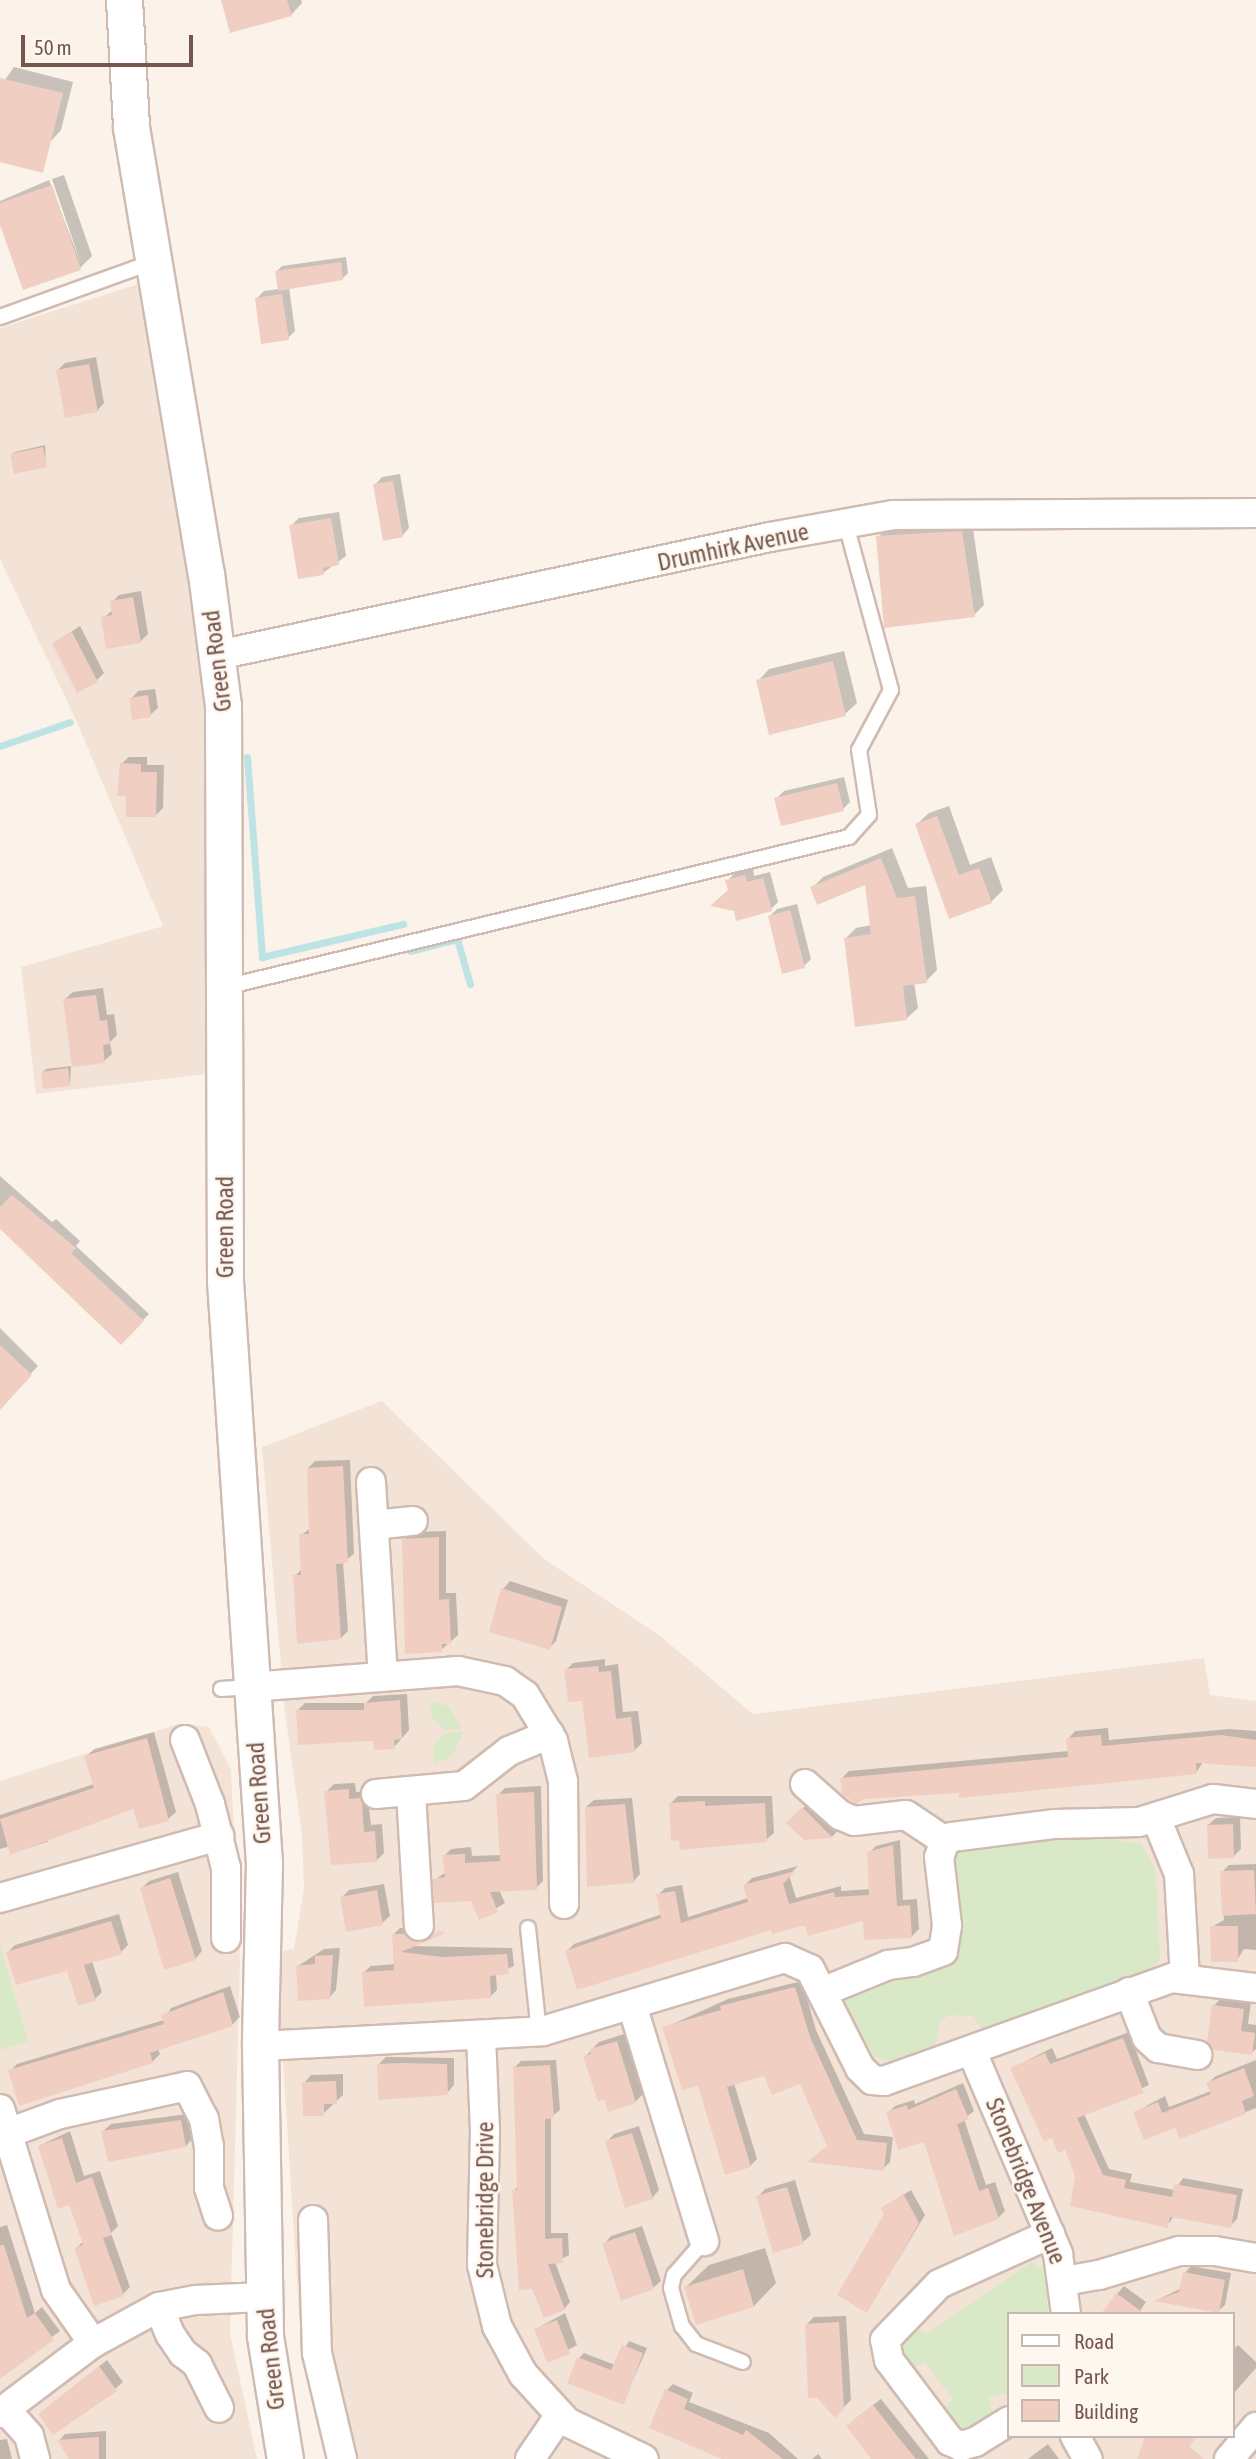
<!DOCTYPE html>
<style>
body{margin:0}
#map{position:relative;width:1256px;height:2459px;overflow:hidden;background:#fbf2e9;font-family:"Asap Condensed",sans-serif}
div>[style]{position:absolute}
.residential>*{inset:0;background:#f3e3d7}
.green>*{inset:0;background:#d9e9c7}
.shadow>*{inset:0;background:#0003}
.stream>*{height:7px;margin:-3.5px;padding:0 3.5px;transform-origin:3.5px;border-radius:3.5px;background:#bee3e4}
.building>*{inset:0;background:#f0cfc2}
.roads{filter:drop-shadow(2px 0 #cfbbb1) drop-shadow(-2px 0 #cfbbb1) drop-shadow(0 2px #cfbbb1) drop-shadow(0 -2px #cfbbb1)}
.service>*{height:14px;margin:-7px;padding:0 7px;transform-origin:7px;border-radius:7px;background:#fff}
.minor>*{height:28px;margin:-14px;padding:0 14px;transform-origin:14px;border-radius:14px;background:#fff}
.tertiary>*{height:35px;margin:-17.5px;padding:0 17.5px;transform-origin:17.5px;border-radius:17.5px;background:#fff}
span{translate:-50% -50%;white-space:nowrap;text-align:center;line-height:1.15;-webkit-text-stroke:5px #fef7ef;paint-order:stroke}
.street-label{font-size:24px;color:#75574d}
.legend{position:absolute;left:1007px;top:2312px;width:228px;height:126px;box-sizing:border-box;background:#fef7ef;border:2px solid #c7b7ae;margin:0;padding:9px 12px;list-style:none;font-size:21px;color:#75574d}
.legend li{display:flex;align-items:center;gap:14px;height:35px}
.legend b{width:35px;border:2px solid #c7b7ae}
.scale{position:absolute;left:21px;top:35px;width:172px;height:32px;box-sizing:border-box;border:4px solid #75574d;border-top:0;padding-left:9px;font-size:21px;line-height:24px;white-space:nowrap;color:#75574d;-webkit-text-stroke:5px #fef7ef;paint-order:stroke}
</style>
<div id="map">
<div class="residential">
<div style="clip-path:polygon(148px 281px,200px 628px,211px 849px,206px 1074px,36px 1094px,21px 967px,163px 926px,76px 720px,0 559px,0 328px)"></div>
<div style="clip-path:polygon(evenodd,382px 1401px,544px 1559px,659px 1635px,753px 1714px,1204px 1658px,1210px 1695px,1256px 1701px,1256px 2459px,326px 2459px,301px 2344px,276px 1952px,294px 1949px,304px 1888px,302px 1836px,285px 1712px,262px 1447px,382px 1401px,1009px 2314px,1233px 2314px,1233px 2436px,1009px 2436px,1009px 2314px)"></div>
<div style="clip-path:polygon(178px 1724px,209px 1727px,231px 1770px,240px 1961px,230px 2333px,257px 2459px,0 2459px,0 1781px)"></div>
</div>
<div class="green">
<div style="clip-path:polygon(430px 1701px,449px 1706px,462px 1729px,445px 1730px,432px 1718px)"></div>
<div style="clip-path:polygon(463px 1732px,452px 1757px,434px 1764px,433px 1746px,445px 1733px)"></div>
<div style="clip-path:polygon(1114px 1836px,1116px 1841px,1141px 1843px,1156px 1871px,1160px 1960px,1150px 1969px,982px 2029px,973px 2016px,949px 2015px,940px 2022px,936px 2047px,897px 2062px,874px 2057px,844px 2000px,848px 1990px,899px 1972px,934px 1972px,948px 1962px,950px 1859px,961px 1848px)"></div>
<div style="clip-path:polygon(0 1944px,28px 2041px,0 2050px)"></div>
<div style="clip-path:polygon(1031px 2262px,1046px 2270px,1048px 2314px,1009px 2314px,1009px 2393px,989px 2398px,993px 2415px,968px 2431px,951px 2425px,939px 2411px,953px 2400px,924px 2361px,910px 2371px,900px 2351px,902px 2338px,913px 2325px,925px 2335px)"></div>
</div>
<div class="shadow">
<div style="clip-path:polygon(223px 0,301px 0,302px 3px,291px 15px)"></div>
<div style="clip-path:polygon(14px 67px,73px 82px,61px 130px,50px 142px,0 122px,0 87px)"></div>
<div style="clip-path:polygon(64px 175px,92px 256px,80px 268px,24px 288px,0 220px,0 201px,49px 180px,81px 264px,52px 179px)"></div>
<div style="clip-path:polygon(346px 257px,348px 273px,343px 278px,289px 287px,295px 331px,288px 338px,256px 299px,264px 291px,279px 289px,277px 271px,282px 266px)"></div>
<div style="clip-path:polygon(96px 357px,104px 403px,97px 411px,58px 370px,65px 363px)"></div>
<div style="clip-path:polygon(45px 445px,46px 466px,12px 455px,15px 452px)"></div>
<div style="clip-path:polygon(400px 474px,409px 528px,402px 536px,375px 485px,382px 477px)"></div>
<div style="clip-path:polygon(339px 512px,346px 556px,323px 573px,291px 526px,299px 518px)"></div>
<div style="clip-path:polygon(972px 522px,984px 605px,974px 615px,878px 537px,888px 527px)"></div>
<div style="clip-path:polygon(141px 591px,148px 634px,140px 642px,103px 618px,113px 610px,112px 602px,119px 595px)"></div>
<div style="clip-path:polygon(80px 626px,104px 673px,97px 680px,54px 643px)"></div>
<div style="clip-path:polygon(844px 651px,857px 703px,845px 714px,758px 681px,769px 669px)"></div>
<div style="clip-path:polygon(155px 689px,158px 708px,150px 715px,131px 699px,138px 691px)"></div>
<div style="clip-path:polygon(129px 757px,147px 757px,147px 765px,164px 765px,163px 808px,156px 815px,128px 795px,121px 764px)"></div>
<div style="clip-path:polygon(844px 777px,850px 802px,843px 809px,776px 799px,784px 791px)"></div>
<div style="clip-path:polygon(949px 806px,970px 865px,991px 857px,1003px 890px,991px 902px,950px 916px,917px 824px,929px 813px)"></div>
<div style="clip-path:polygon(892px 848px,908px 888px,926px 886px,937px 970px,926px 981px,914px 982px,918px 1008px,907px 1018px,846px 938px,856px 928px,872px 925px,866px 883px,812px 888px,823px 877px)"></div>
<div style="clip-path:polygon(753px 869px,754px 876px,770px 872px,778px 902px,771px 909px,730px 890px,727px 881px,735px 873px)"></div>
<div style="clip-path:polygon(797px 904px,811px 959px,804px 966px,770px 916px,777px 909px)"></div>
<div style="clip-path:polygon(103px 988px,107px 1015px,114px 1014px,117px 1035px,110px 1042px,112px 1054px,104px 1061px,65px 999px,73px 992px)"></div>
<div style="clip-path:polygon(71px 1066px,70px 1084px,43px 1072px,46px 1069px)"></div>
<div style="clip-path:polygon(0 1176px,52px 1222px,56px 1219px,80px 1241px,76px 1246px,149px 1314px,121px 1342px,0 1227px)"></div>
<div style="clip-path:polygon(0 1328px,38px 1366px,7px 1399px,0 1393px)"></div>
<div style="clip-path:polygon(350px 1460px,354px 1554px,343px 1562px,348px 1631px,341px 1638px,295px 1576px,303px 1568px,301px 1535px,311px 1528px,308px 1468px,315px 1461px)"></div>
<div style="clip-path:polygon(446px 1531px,446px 1593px,456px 1593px,458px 1635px,441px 1650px,404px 1540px,411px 1532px)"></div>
<div style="clip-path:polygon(510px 1581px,568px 1600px,556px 1641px,549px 1648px,503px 1589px)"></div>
<div style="clip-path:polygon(605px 1659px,605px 1666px,618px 1664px,623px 1712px,638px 1711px,642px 1743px,634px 1751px,584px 1699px,566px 1670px,573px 1663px)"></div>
<div style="clip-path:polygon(407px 1694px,409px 1730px,394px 1747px,298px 1710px,305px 1703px,366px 1703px,373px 1696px)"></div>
<div style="clip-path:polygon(1108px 1728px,1109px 1740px,1229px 1729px,1256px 1731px,1256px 1765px,1203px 1762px,1196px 1773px,960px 1792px,842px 1778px,849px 1771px,1069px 1751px,1068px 1739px,1075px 1731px)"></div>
<div style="clip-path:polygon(154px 1732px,176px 1812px,168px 1819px,134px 1807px,54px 1834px,47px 1842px,12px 1853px,10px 1846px,0 1849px,0 1815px,94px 1784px,86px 1757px,94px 1749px)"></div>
<div style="clip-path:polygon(355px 1783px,356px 1792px,367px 1791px,371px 1825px,382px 1824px,384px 1853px,377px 1860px,326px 1792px,334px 1784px)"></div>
<div style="clip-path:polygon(541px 1786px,543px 1881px,536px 1888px,499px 1890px,505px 1903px,480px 1918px,472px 1899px,435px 1880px,446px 1872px,444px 1856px,451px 1849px,471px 1847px,472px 1856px,502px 1855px,498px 1795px,505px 1788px)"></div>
<div style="clip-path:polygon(678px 1796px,772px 1796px,774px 1833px,766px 1840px,671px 1803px)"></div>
<div style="clip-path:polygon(632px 1798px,640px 1874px,633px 1882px,586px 1807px,594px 1800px)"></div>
<div style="clip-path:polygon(810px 1801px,839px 1829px,833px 1836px,804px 1838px,789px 1823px)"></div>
<div style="clip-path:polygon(1240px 1817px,1241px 1849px,1234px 1856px,1208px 1825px,1216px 1818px)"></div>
<div style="clip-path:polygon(900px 1840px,903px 1900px,917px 1899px,919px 1929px,912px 1936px,865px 1919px,567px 1951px,574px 1944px,662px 1914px,658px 1895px,665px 1888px,682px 1885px,688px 1917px,748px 1898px,745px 1885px,752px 1878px,798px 1866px,789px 1875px,796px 1898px,841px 1886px,841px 1891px,871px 1889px,869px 1853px,876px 1846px)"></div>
<div style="clip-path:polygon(1256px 1864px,1256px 1950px,1244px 1949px,1237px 1960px,1212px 1927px,1224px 1920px,1222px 1872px,1229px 1865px)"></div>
<div style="clip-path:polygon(178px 1872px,202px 1951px,195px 1959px,142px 1888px,149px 1881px)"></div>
<div style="clip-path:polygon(384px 1884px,390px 1916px,382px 1923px,341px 1898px,349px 1890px)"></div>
<div style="clip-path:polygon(119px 1914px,128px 1945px,121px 1952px,92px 1961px,102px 1992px,95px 1999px,69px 1968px,8px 1952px,15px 1945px)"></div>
<div style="clip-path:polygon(449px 1927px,410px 1946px,512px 1948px,514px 1966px,496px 1974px,497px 1990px,491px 1996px,364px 1972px,371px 1966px,395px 1964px,393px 1935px,400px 1928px,412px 1928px,427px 1937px)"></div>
<div style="clip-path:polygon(340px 1948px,336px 1990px,329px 1998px,298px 1966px,324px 1949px)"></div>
<div style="clip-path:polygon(802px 1981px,816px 2030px,864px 2134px,893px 2137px,890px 2162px,883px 2169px,829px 2145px,801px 2081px,765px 2074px,734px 2083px,757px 2159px,750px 2166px,664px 2028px,728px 1999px)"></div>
<div style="clip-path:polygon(230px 1986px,240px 2017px,233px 2024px,158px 2049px,160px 2054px,152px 2062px,10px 2071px,17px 2064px,164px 2020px,171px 2008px)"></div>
<div style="clip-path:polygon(1221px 1998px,1251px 2002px,1248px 2024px,1256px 2025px,1256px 2049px,1251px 2053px,1214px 2006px)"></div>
<div style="clip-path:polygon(1129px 2032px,1149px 2085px,1084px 2114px,1109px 2169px,1132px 2174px,1130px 2182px,1175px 2190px,1183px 2178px,1243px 2189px,1237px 2219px,1230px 2226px,1174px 2216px,1167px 2226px,1077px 2176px,1066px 2148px,1053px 2136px,1012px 2068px,1052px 2048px,1057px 2059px)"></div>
<div style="clip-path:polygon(624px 2034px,643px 2094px,635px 2102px,585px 2057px,599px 2042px)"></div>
<div style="clip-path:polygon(386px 2057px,454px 2058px,454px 2085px,447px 2093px,378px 2065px)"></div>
<div style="clip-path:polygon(556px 2060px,560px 2110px,551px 2117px,551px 2233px,568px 2233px,569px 2255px,555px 2262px,570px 2302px,564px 2309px,514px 2191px,518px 2186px,514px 2068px,521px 2061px)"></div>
<div style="clip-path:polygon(1256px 2060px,1256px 2108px,1181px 2137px,1176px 2126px,1135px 2112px,1165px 2096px,1169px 2107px,1211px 2091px,1208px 2083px,1216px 2076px)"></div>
<div style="clip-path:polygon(343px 2074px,343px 2095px,323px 2114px,304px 2083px,311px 2075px)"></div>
<div style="clip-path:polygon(963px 2083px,974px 2111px,964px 2119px,986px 2185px,995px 2182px,1005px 2211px,998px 2218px,925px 2139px,888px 2113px,895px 2106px,914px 2100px,915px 2104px)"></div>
<div style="clip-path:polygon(188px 2114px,193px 2138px,186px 2146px,103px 2131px,111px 2124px)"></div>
<div style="clip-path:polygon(639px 2126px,659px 2190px,652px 2198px,607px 2142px,614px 2134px)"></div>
<div style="clip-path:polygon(70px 2131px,84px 2176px,100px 2171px,118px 2226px,111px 2233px,130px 2287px,123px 2294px,76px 2248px,84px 2241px,70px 2203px,39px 2146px)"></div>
<div style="clip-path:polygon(795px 2180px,811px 2235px,803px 2242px,758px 2197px,765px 2189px)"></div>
<div style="clip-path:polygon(911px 2190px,925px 2215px,867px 2311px,886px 2214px,882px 2208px)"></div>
<div style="clip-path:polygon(7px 2225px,35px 2313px,42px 2307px,60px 2331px,0 2376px,0 2227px)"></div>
<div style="clip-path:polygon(642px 2226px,661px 2281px,653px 2288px,604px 2244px,611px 2236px)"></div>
<div style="clip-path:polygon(765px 2248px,776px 2283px,754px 2306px,686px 2287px,709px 2265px)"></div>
<div style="clip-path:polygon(1191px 2266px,1231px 2273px,1225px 2305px,1218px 2311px,1157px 2300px,1182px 2288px,1185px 2273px)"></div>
<div style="clip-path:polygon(1124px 2286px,1146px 2302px,1138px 2314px,1117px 2294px)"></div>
<div style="clip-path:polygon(565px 2313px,577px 2345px,548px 2361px,536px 2329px)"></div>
<div style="clip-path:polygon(846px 2316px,851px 2400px,843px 2408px,806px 2325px,814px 2317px)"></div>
<div style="clip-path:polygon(629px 2341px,647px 2348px,623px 2403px,579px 2358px,584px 2353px,615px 2365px)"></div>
<div style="clip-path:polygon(1238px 2345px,1256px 2362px,1256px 2368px,1233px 2394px,1233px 2350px)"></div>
<div style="clip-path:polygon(107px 2360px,123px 2382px,115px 2389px,48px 2407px)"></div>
<div style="clip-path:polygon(673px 2384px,693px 2393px,689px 2402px,769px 2433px,798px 2459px,737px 2459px,714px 2454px,667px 2390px)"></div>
<div style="clip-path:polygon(881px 2399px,929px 2459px,874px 2459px,855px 2419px)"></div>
<div style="clip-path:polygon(106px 2431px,106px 2459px,69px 2459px,59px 2441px,65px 2434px)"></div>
<div style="clip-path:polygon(7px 2439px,12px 2459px,0 2459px,0 2440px)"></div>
<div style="clip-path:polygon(1048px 2444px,1059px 2459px,1028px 2459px)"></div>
<div style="clip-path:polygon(818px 2454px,822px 2459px,812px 2459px)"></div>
</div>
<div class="stream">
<div style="left:0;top:746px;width:74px;rotate:-18.9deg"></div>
<div style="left:247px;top:757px;width:201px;rotate:85.7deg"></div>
<div style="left:262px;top:957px;width:145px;rotate:-13.2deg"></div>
<div style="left:410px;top:951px;width:49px;rotate:-14.3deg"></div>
<div style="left:457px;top:939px;width:47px;rotate:73.9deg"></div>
</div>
<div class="building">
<div style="clip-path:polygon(221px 0,287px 0,292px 16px,230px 33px)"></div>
<div style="clip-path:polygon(0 78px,63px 93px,43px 173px,0 162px)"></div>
<div style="clip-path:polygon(52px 185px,81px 270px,23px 290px,0 225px,0 203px)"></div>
<div style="clip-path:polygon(341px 262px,343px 280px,278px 291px,275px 271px)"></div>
<div style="clip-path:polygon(282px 294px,289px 340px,261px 344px,255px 298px)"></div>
<div style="clip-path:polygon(89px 364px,98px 412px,65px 418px,56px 370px)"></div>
<div style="clip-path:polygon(43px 447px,47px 467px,14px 474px,10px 454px)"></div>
<div style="clip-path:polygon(393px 481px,403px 537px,383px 541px,373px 484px)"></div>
<div style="clip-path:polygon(331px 518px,339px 565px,323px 568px,324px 575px,298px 579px,289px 525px)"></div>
<div style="clip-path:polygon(962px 531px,975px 617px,884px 628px,876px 536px)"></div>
<div style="clip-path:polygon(133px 597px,141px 643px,106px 649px,101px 617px,112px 615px,110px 601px)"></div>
<div style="clip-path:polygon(72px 632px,98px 682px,77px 693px,52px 643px)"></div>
<div style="clip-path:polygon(833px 661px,846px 716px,769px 735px,756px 680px)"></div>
<div style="clip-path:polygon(148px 695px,151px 717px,132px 720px,129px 698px)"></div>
<div style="clip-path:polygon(120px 763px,141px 764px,141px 772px,157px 772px,156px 817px,126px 817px,126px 796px,117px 796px)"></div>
<div style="clip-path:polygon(837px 783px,844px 811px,781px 826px,774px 798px)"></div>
<div style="clip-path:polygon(937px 816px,959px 875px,979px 868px,992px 903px,949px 919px,915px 824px)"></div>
<div style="clip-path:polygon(881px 858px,897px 898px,915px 896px,927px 983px,903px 986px,907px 1020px,855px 1027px,844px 938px,871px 934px,865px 885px,817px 905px,810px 887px)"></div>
<div style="clip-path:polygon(745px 875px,747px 882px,763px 878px,772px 911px,736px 921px,734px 911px,710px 906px,728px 890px,725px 880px)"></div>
<div style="clip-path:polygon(790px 910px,805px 968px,782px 974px,768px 916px)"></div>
<div style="clip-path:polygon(96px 995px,100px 1021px,107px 1020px,110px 1044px,103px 1045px,105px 1063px,72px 1067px,63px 999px)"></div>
<div style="clip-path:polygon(68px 1068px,70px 1086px,43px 1089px,41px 1072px)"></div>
<div style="clip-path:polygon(12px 1195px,76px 1248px,71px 1253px,144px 1321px,121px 1345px,0 1229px,0 1207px)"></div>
<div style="clip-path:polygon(0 1345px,32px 1375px,0 1410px)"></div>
<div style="clip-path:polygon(343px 1466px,348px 1563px,336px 1564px,341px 1639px,297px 1644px,293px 1575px,301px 1575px,299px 1534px,309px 1534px,307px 1468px)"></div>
<div style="clip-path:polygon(439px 1537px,439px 1600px,449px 1599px,451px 1644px,442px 1644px,442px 1652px,405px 1654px,402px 1539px)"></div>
<div style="clip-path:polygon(501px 1588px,562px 1607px,550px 1650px,489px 1632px)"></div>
<div style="clip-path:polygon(598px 1666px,599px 1672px,611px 1671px,616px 1719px,631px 1717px,635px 1752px,589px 1758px,582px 1701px,568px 1702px,564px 1669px)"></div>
<div style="clip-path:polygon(400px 1700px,402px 1739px,394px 1740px,395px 1749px,374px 1750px,373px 1741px,366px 1741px,298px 1745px,296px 1710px,364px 1710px,364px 1703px)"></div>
<div style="clip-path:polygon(1101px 1735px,1102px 1746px,1221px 1735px,1256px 1740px,1256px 1767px,1196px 1763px,1197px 1774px,959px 1798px,959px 1793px,864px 1799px,856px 1804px,842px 1794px,840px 1778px,1068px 1757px,1066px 1738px)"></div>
<div style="clip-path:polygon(147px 1738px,169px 1821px,139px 1829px,133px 1809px,10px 1855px,0 1819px,94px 1788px,84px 1756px)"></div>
<div style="clip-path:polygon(349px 1789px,349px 1799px,360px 1798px,362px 1803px,364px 1832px,375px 1831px,377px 1862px,331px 1865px,324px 1791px)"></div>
<div style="clip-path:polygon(534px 1792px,537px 1890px,490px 1892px,498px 1912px,479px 1920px,471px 1901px,434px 1903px,433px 1879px,445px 1877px,442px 1855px,465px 1854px,465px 1863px,500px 1861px,496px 1794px)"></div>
<div style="clip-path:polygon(705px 1801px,705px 1806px,765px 1803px,767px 1842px,680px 1850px,679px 1840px,671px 1841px,669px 1803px)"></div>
<div style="clip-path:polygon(625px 1804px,634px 1883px,587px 1887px,585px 1807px)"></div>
<div style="clip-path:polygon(802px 1807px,833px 1838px,804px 1840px,786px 1823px)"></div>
<div style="clip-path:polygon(1233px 1824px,1234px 1858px,1208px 1859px,1207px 1825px)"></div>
<div style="clip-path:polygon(893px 1845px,897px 1906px,910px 1905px,912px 1938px,864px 1940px,863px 1921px,808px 1936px,805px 1925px,772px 1934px,771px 1930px,577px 1990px,565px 1951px,661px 1918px,656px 1894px,675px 1891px,681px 1923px,748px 1902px,743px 1885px,795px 1871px,783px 1884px,789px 1904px,834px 1892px,835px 1897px,869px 1895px,867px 1852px)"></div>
<div style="clip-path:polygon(1254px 1870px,1256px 1914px,1222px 1916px,1220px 1871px)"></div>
<div style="clip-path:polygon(170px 1878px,196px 1960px,164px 1970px,140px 1888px)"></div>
<div style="clip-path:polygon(377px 1890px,383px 1925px,346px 1932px,340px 1897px)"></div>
<div style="clip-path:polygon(111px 1921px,122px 1954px,84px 1965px,96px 2001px,78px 2006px,67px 1971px,16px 1985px,6px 1952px)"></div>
<div style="clip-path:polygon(1210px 1926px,1238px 1926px,1238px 1962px,1211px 1962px)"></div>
<div style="clip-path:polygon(443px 1931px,444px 1934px,401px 1952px,443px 1957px,507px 1954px,509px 1974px,490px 1976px,491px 1998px,364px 2007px,362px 1972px,394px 1970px,392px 1934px,404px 1934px,419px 1943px)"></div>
<div style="clip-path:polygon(333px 1955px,330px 1999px,298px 2001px,296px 1966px,315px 1964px,315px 1956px)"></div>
<div style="clip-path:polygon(795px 1987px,810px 2037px,857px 2140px,887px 2143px,884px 2171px,807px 2162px,827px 2146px,800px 2084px,772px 2095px,764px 2076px,727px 2087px,751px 2167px,725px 2175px,698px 2086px,682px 2090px,662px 2027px,721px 2010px,720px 2006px)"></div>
<div style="clip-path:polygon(223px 1992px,233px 2026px,150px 2053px,153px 2063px,19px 2106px,8px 2070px,164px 2024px,161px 2015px)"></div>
<div style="clip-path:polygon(1212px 2005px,1244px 2009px,1241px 2031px,1255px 2033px,1252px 2055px,1213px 2050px,1207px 2042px)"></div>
<div style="clip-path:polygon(1123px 2038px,1144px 2093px,1077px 2118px,1103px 2175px,1126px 2180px,1124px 2188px,1172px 2197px,1174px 2184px,1237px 2195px,1231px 2228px,1170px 2217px,1168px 2228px,1070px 2206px,1075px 2176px,1065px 2150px,1058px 2153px,1052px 2138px,1044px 2142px,1010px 2068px,1045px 2053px,1050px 2064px)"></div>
<div style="clip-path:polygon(617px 2041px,636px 2103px,608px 2112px,604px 2099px,598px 2102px,583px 2056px,591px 2054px,590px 2049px)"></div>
<div style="clip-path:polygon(402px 2063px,447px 2064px,448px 2095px,378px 2100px,377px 2064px)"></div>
<div style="clip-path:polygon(550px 2065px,554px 2118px,545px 2119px,545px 2239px,562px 2238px,563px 2263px,548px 2264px,565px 2310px,544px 2318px,532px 2289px,519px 2290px,512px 2190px,517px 2190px,513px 2067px)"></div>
<div style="clip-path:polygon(1244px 2068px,1254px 2096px,1242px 2101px,1246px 2114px,1180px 2139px,1175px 2128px,1144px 2140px,1133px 2112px,1158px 2102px,1162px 2113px,1211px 2094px,1206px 2083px)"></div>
<div style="clip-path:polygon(336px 2081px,337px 2104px,324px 2104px,324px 2116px,303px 2116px,302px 2082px)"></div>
<div style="clip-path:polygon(956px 2089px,969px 2119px,957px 2124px,979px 2191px,988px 2188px,999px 2219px,954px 2236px,924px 2142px,898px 2150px,886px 2112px,907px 2105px,908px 2110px)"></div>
<div style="clip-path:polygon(181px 2120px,186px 2147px,108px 2162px,101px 2131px)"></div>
<div style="clip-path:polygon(632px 2133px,653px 2199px,625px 2208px,605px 2141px)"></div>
<div style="clip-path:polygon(62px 2138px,76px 2183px,92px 2177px,112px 2235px,103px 2238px,124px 2296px,94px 2306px,74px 2248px,83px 2245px,76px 2224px,69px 2205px,58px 2209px,38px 2146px)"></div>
<div style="clip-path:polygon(787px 2187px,804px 2244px,773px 2253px,756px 2196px)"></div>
<div style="clip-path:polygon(904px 2195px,919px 2223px,867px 2313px,837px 2295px,884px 2214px,880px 2208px)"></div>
<div style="clip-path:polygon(635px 2232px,654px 2289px,621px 2301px,602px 2243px)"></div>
<div style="clip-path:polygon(0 2245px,4px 2245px,27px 2318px,35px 2313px,54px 2340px,0 2379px)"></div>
<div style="clip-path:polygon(743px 2269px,754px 2307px,696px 2325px,684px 2287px)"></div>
<div style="clip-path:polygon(1183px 2272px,1225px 2280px,1219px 2313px,1153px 2301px,1179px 2292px)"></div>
<div style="clip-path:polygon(1116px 2293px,1145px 2314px,1101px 2314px)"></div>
<div style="clip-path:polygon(557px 2320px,570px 2354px,547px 2363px,534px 2329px)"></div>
<div style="clip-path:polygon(839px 2322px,844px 2409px,835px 2418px,817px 2398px,808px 2398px,805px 2324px)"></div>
<div style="clip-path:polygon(622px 2345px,643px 2353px,624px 2405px,567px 2383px,577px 2357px,611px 2370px)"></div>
<div style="clip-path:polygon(99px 2366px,117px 2391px,53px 2435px,38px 2414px)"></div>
<div style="clip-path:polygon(665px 2389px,688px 2399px,684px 2409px,743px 2435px,746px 2430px,783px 2459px,722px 2459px,649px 2428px)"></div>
<div style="clip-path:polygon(873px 2405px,898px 2437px,916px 2459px,871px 2459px,846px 2426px)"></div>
<div style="clip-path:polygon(1145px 2436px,1198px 2436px,1189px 2446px,1204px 2459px,1137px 2459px)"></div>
<div style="clip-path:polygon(99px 2437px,99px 2459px,69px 2459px,57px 2440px)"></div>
</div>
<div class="roads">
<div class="service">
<div style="left:0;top:317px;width:163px;rotate:-19.8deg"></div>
<div style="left:225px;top:987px;width:642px;rotate:-13.52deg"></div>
<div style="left:849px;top:837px;width:30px;rotate:-48deg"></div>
<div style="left:869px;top:815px;width:66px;rotate:-98.7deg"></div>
<div style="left:859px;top:750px;width:68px;rotate:-61.9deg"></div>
<div style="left:891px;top:690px;width:164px;rotate:-105.2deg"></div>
<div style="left:848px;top:532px;width:14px;rotate:-163deg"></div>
<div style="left:221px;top:1689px;width:30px;rotate:-4deg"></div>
<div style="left:528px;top:1928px;width:105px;rotate:84deg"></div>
<div style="left:704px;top:2241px;width:45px;rotate:131.4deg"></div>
<div style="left:674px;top:2275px;width:13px;rotate:103deg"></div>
<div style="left:671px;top:2288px;width:40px;rotate:74deg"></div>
<div style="left:682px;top:2326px;width:23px;rotate:52deg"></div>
<div style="left:696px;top:2344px;width:50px;rotate:21deg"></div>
</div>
<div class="minor">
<div style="left:218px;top:655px;width:564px;rotate:-12.07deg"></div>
<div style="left:770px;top:537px;width:126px;rotate:-10.1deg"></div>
<div style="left:894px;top:515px;width:362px;rotate:-0.3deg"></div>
<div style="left:371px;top:1482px;width:195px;rotate:86.5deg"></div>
<div style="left:374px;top:1525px;width:39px;rotate:-6deg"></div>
<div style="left:251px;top:1687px;width:208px;rotate:-4.4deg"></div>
<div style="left:458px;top:1671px;width:48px;rotate:12deg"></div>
<div style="left:505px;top:1681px;width:24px;rotate:35deg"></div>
<div style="left:525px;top:1695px;width:54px;rotate:58.7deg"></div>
<div style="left:553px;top:1741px;width:41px;rotate:76deg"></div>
<div style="left:563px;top:1781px;width:123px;rotate:89.5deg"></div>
<div style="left:185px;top:1740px;width:69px;rotate:68.7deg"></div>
<div style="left:210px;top:1804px;width:66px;rotate:76deg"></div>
<div style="left:226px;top:1868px;width:70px;rotate:90deg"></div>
<div style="left:805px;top:1784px;width:47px;rotate:41.5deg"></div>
<div style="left:840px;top:1815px;width:15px;rotate:23deg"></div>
<div style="left:854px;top:1821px;width:52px;rotate:-6.6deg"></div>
<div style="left:906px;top:1815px;width:47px;rotate:33.7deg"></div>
<div style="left:411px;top:1793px;width:133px;rotate:86.6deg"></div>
<div style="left:376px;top:1794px;width:88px;rotate:-5.2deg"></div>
<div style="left:464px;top:1786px;width:57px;rotate:-37.9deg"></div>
<div style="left:509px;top:1751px;width:44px;rotate:-22.5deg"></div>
<div style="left:1156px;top:1818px;width:61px;rotate:67.7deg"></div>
<div style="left:1179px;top:1874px;width:104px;rotate:86.7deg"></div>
<div style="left:0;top:1898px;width:228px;rotate:-15.8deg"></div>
<div style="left:822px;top:1992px;width:71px;rotate:-22.2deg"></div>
<div style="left:888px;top:1965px;width:25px;rotate:-7deg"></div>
<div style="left:913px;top:1962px;width:32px;rotate:-20deg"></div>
<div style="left:943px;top:1951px;width:26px;rotate:-81deg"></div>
<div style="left:947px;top:1925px;width:68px;rotate:-96.7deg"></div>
<div style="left:939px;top:1857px;width:17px;rotate:-69deg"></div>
<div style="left:945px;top:1841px;width:8px;rotate:-30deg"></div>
<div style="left:952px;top:1837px;width:104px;rotate:-7.2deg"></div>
<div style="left:1055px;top:1824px;width:84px;rotate:-1.4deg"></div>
<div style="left:1139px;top:1822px;width:77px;rotate:-17.3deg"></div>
<div style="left:1213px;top:1799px;width:43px;rotate:6.6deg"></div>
<div style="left:1129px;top:1992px;width:49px;rotate:68.6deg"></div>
<div style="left:1147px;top:2038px;width:15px;rotate:42deg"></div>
<div style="left:1158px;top:2048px;width:40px;rotate:10deg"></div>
<div style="left:632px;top:2005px;width:247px;rotate:73deg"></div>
<div style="left:481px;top:2036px;width:95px;rotate:87.6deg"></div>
<div style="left:485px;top:2131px;width:134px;rotate:91.3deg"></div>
<div style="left:482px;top:2265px;width:63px;rotate:76.2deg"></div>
<div style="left:497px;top:2326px;width:55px;rotate:61.6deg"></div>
<div style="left:523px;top:2374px;width:65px;rotate:47.5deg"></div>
<div style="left:567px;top:2422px;width:85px;rotate:25.7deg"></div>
<div style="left:260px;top:2046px;width:283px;rotate:-3deg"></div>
<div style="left:543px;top:2031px;width:253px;rotate:-16.8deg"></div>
<div style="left:785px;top:1958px;width:27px;rotate:24deg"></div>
<div style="left:810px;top:1969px;width:111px;rotate:63.2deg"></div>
<div style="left:860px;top:2068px;width:17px;rotate:45deg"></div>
<div style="left:872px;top:2080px;width:12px;rotate:5deg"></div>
<div style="left:884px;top:2081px;width:306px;rotate:-19.7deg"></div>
<div style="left:1172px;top:1978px;width:85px;rotate:6.8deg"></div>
<div style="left:972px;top:2052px;width:220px;rotate:66.9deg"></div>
<div style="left:1058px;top:2254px;width:61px;rotate:82.4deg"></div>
<div style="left:0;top:2109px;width:189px;rotate:72.8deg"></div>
<div style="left:56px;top:2290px;width:65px;rotate:55.1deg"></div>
<div style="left:8px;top:2133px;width:55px;rotate:-20.1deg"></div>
<div style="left:60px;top:2114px;width:130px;rotate:-12.4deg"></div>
<div style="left:187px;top:2086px;width:37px;rotate:63deg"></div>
<div style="left:204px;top:2119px;width:27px;rotate:80deg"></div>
<div style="left:209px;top:2146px;width:42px;rotate:90deg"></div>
<div style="left:209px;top:2188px;width:29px;rotate:72deg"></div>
<div style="left:313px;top:2220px;width:133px;rotate:88.3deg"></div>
<div style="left:317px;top:2353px;width:109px;rotate:76.7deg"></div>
<div style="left:1064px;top:2281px;width:36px;rotate:-10deg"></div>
<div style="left:1099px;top:2275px;width:84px;rotate:-16.7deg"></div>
<div style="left:1179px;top:2251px;width:36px"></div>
<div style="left:1215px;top:2251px;width:42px;rotate:9.7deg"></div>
<div style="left:159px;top:2307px;width:29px;rotate:68deg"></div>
<div style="left:170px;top:2334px;width:23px;rotate:56deg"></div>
<div style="left:183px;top:2353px;width:18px;rotate:38deg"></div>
<div style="left:197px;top:2364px;width:49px;rotate:63.4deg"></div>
<div style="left:5px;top:2409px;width:36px;rotate:48deg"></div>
<div style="left:29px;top:2436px;width:24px;rotate:75deg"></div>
<div style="left:0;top:2413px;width:116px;rotate:-37deg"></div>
<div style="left:93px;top:2343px;width:75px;rotate:-28.6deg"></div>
<div style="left:159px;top:2307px;width:37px;rotate:-11deg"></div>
<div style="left:195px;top:2300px;width:69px;rotate:-2.5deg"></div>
<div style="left:1009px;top:2421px;width:40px;rotate:148deg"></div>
<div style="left:975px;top:2442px;width:15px;rotate:164deg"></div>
<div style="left:961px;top:2446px;width:12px;rotate:-156deg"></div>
<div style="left:950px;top:2441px;width:101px;rotate:-127deg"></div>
<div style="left:889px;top:2360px;width:20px;rotate:-101deg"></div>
<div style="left:885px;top:2340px;width:78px;rotate:-46deg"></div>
<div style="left:939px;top:2284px;width:122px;rotate:-24.2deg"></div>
<div style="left:1075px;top:2436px;width:26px;rotate:61deg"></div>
<div style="left:530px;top:2459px;width:53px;rotate:-55.7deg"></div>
<div style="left:1229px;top:2459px;width:42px;rotate:-49.8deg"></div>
</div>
<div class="tertiary">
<div style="left:124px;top:0;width:127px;rotate:86.8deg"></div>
<div style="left:131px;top:127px;width:452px;rotate:80.5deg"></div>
<div style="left:206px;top:573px;width:133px;rotate:82.7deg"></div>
<div style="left:223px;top:705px;width:576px;rotate:89.8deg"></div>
<div style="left:225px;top:1281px;width:583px;rotate:86.17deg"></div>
<div style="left:264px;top:1863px;width:183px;rotate:91.3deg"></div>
<div style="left:260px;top:2046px;width:290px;rotate:89deg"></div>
<div style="left:265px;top:2336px;width:125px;rotate:80.8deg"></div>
</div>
</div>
<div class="street-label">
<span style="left:733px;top:547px;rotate:-12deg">Drumhirk Avenue</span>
<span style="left:217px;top:661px;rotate:-97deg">Green Road</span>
<span style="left:225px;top:1227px;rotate:-90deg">Green Road</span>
<span style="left:259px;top:1793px;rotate:-94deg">Green Road</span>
<span style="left:1026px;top:2181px;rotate:68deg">Stonebridge Avenue</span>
<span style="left:485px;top:2200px;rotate:-90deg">Stonebridge Drive</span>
<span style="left:271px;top:2359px;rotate:-96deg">Green Road</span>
</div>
<ul class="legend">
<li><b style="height:9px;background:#fff"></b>Road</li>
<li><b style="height:19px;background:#d9e9c7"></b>Park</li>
<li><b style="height:19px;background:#f0cfc2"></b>Building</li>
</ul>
<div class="scale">50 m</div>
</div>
